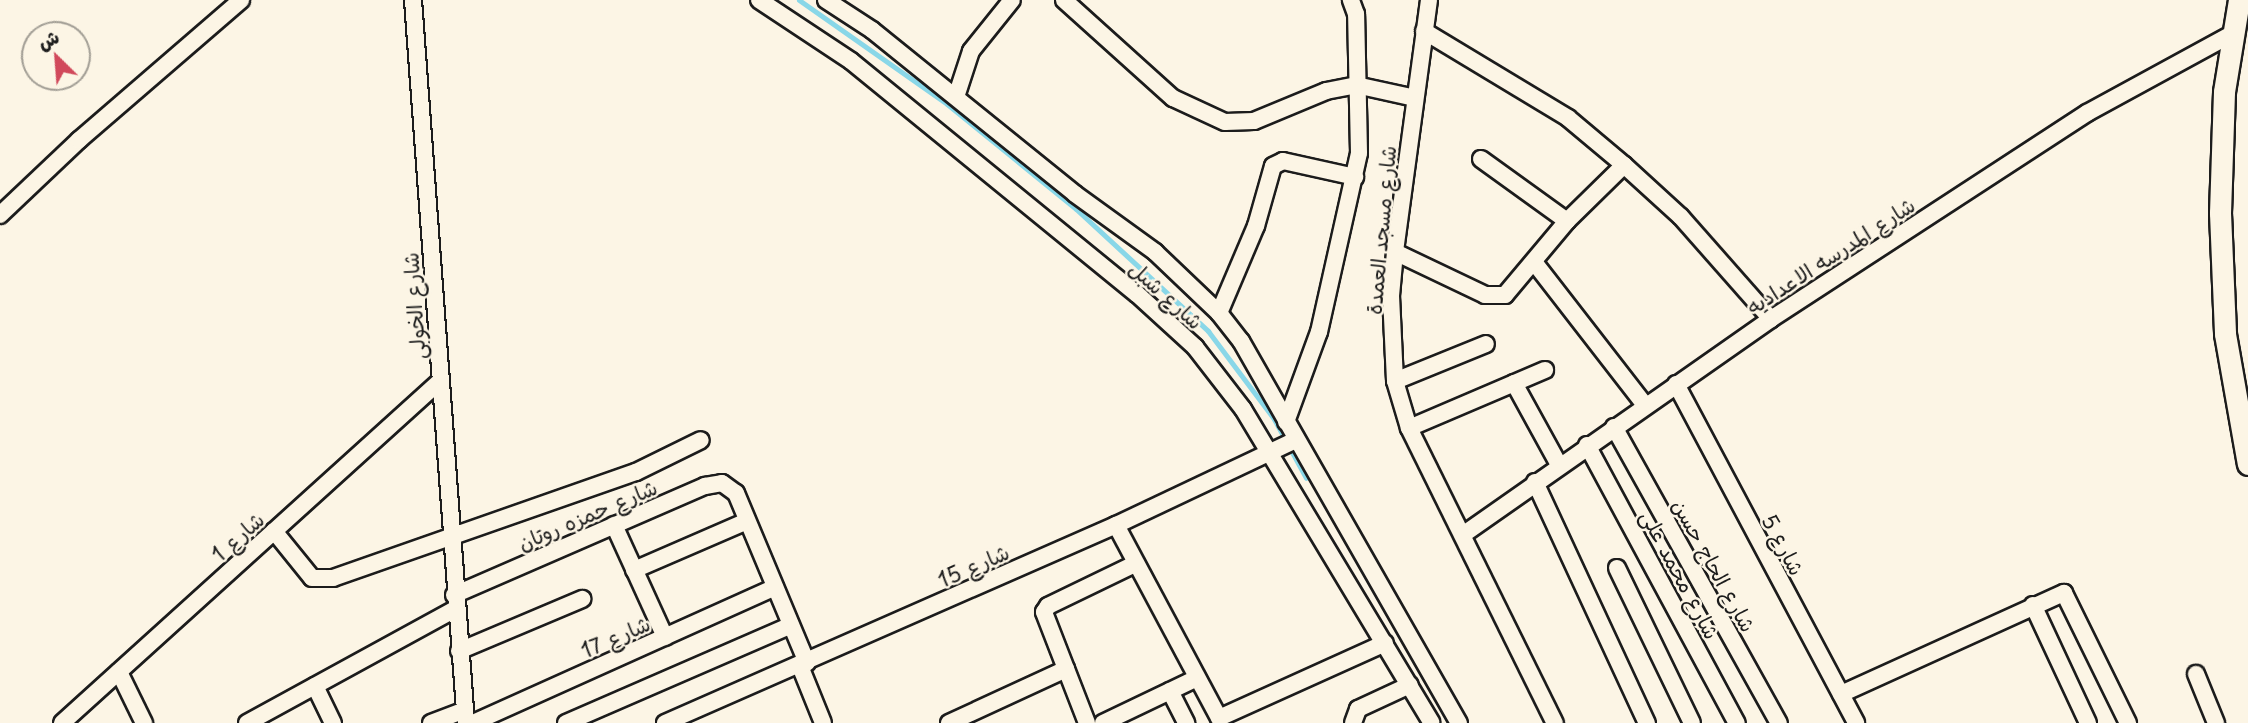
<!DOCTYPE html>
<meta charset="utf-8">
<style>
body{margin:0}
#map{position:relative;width:2248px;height:723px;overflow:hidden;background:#fcf5e5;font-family:"Playpen Sans","Playpen Sans Arabic",sans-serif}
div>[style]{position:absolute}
.stream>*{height:5px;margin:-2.5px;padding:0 2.5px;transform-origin:2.5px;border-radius:2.5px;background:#89d7e8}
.roads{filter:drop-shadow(2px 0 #1c1c1c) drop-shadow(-2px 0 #1c1c1c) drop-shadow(0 2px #1c1c1c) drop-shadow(0 -2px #1c1c1c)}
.street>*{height:16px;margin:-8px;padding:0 8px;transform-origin:8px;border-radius:8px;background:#fcf5e5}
.secondary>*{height:21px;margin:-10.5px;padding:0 10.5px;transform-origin:10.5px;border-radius:10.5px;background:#fcf5e5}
span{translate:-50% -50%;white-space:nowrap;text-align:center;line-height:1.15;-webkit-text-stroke:5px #fcf5e5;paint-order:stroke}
.street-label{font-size:21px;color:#1c1c1c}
.north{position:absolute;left:21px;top:21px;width:70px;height:70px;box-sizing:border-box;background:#fcf5e5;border:2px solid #a29e95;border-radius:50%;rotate:335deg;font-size:19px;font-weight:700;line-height:28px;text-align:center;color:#1c1c1c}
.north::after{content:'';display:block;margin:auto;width:24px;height:32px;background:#d1495b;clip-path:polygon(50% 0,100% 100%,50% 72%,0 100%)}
</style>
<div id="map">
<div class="stream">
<div style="left:799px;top:0;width:181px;rotate:35.1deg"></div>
<div style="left:947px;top:104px;width:166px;rotate:39.1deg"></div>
<div style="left:1076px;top:209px;width:180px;rotate:42.7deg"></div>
<div style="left:1208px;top:331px;width:110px;rotate:53.1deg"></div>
<div style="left:1274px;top:419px;width:67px;rotate:61.5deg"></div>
</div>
<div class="roads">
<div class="street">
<div style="left:413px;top:0;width:725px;rotate:85.81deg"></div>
<div style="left:759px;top:0;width:110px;rotate:33.5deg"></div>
<div style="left:851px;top:61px;width:369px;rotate:39.2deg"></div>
<div style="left:1137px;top:294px;width:79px;rotate:42.4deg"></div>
<div style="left:1195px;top:347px;width:78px;rotate:52.3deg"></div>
<div style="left:1243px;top:409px;width:366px;rotate:59deg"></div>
<div style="left:826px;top:0;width:55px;rotate:33.1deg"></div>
<div style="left:872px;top:30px;width:261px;rotate:38.9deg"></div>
<div style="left:1075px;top:194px;width:99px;rotate:35.9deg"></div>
<div style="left:1155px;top:252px;width:88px;rotate:43.6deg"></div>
<div style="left:1219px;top:313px;width:36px;rotate:52deg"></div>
<div style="left:1241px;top:341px;width:440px;rotate:60.3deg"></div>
<div style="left:1064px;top:0;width:147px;rotate:42deg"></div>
<div style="left:1173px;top:98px;width:57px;rotate:24.8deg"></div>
<div style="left:1225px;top:122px;width:29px;rotate:-2deg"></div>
<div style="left:1254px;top:121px;width:78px;rotate:-22.6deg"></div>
<div style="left:1326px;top:91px;width:31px;rotate:-11deg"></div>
<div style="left:1356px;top:85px;width:60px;rotate:12.4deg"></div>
<div style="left:1429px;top:0;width:254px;rotate:97.7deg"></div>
<div style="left:1395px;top:252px;width:44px;rotate:95.2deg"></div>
<div style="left:1391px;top:296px;width:85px;rotate:87.3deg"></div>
<div style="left:1395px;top:381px;width:49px;rotate:73.4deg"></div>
<div style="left:1409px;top:428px;width:329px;rotate:63.7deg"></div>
<div style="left:1424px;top:31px;width:168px;rotate:31.1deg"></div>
<div style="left:1568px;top:118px;width:73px;rotate:40deg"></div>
<div style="left:1624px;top:165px;width:77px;rotate:42.4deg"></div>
<div style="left:1681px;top:217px;width:136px;rotate:48.6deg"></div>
<div style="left:956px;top:97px;width:48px;rotate:-71.9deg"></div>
<div style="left:971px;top:51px;width:65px;rotate:-51.2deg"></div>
<div style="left:1481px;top:159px;width:106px;rotate:35.8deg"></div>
<div style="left:0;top:215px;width:109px;rotate:-43.5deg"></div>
<div style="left:79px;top:140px;width:214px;rotate:-40.8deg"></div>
<div style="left:1395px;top:252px;width:100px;rotate:25.5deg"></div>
<div style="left:1485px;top:295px;width:20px"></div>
<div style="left:1505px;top:295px;width:97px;rotate:-50deg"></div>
<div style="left:1567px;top:221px;width:80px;rotate:-44.5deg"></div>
<div style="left:1534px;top:262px;width:181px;rotate:52.2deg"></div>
<div style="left:1219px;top:313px;width:95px;rotate:-67deg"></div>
<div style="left:1256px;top:226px;width:62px;rotate:-74.2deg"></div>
<div style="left:1273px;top:166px;width:11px;rotate:-27deg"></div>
<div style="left:1283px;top:161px;width:74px;rotate:12.5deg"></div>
<div style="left:1395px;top:381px;width:98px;rotate:-22.1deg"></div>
<div style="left:1514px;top:383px;width:94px;rotate:61.2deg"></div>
<div style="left:1676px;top:384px;width:384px;rotate:62deg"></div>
<div style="left:1286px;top:422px;width:96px;rotate:-69.9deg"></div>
<div style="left:1319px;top:332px;width:183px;rotate:-77.4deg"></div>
<div style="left:1359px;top:153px;width:139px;rotate:-91.2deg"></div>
<div style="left:1356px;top:14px;width:15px;rotate:-110deg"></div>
<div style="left:1614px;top:427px;width:339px;rotate:60.9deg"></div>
<div style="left:1409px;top:428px;width:148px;rotate:-23.1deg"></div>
<div style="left:1587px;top:445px;width:316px;rotate:61.7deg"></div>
<div style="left:1535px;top:482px;width:266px;rotate:65.1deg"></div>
<div style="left:614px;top:525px;width:123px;rotate:65.5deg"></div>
<div style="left:1116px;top:525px;width:219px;rotate:61.9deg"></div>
<div style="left:1219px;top:718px;width:182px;rotate:-24.3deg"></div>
<div style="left:274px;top:531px;width:60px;rotate:51deg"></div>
<div style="left:312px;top:578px;width:21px"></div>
<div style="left:333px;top:578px;width:321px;rotate:-19.3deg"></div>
<div style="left:636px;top:472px;width:72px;rotate:-26.2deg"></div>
<div style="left:1464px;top:534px;width:375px;rotate:-35deg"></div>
<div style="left:1771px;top:319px;width:377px;rotate:-33.1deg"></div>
<div style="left:2087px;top:113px;width:165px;rotate:-28.6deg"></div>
<div style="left:1617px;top:568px;width:172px;rotate:64.2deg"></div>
<div style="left:634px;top:570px;width:123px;rotate:-23.4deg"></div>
<div style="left:454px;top:595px;width:274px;rotate:-23.5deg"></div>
<div style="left:705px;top:486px;width:17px;rotate:-10deg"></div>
<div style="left:722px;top:483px;width:17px;rotate:36deg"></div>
<div style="left:736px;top:493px;width:184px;rotate:67.3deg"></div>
<div style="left:2033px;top:605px;width:130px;rotate:65deg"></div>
<div style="left:459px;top:651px;width:134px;rotate:-22.9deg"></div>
<div style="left:800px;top:666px;width:61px;rotate:68deg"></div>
<div style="left:119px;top:672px;width:57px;rotate:63.9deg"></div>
<div style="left:2196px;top:674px;width:53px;rotate:67.8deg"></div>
<div style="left:315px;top:686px;width:41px;rotate:64.1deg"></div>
<div style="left:1170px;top:691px;width:36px;rotate:63deg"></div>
<div style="left:1841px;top:694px;width:245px;rotate:-24.4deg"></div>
<div style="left:2064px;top:593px;width:145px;rotate:63.8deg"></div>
<div style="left:62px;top:723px;width:510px;rotate:-42.14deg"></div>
<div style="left:247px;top:723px;width:237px;rotate:-28.7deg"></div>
<div style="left:431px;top:723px;width:36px;rotate:-21deg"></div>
<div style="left:473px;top:723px;width:331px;rotate:-24.2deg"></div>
<div style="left:566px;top:723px;width:245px;rotate:-23.5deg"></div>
<div style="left:665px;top:723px;width:493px;rotate:-23.7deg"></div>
<div style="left:1116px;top:525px;width:199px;rotate:-25.3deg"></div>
<div style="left:949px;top:723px;width:129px;rotate:-24.8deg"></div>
<div style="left:1087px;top:723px;width:119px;rotate:-111.2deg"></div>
<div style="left:1044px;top:612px;width:7px;rotate:-56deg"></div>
<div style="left:1048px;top:606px;width:97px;rotate:-25.8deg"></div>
<div style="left:1103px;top:723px;width:102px;rotate:-25.6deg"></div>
<div style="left:1353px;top:723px;width:15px;rotate:-70deg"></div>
<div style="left:1358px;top:709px;width:57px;rotate:-24.8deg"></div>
</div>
<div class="secondary">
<div style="left:2239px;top:0;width:93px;rotate:99.3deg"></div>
<div style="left:2224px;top:92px;width:121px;rotate:91.9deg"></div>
<div style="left:2220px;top:213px;width:121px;rotate:87.6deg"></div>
<div style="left:2225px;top:334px;width:132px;rotate:80deg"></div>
</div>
</div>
<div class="street-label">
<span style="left:1380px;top:230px;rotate:-85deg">شارع مسجد العمدة</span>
<span style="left:1830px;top:255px;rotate:-33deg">شارع المدرسه الاعداديه</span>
<span style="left:1167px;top:294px;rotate:42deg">شارع شبل</span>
<span style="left:413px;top:306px;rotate:-94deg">شارع الخولى</span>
<span style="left:587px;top:514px;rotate:-23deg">شارع حمزه روتان</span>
<span style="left:237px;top:536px;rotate:-42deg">شارع 1</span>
<span style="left:1784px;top:544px;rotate:62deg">شارع 5</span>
<span style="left:973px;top:565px;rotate:-24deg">شارع 15</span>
<span style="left:1715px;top:565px;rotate:61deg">شارع الحاج حسن</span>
<span style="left:1681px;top:574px;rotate:62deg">شارع محمد على</span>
<span style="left:615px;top:636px;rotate:-24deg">شارع 17</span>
</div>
<div class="north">ش</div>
</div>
